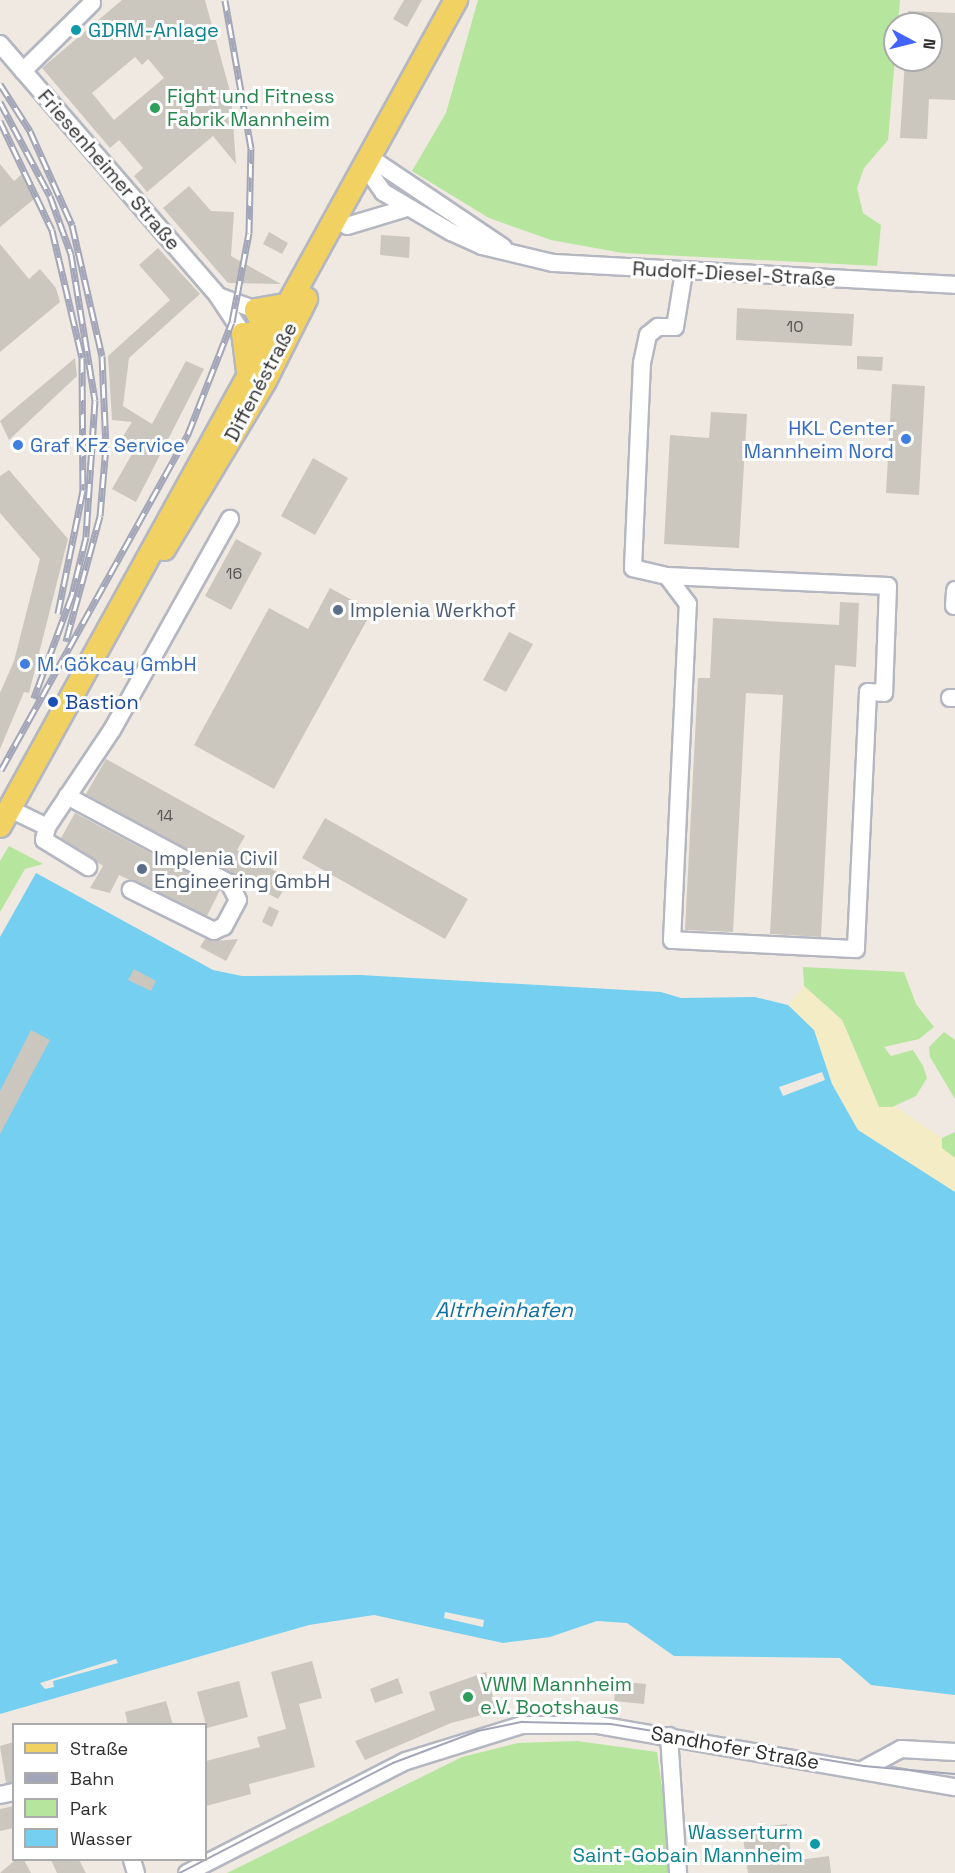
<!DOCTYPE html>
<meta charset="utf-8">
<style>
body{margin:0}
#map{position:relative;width:955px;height:1873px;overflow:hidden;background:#efe9e1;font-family:"Space Grotesk",sans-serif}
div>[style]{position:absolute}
.green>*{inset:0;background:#b6e59e}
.sand>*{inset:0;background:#f3ecc5}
.water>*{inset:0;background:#75cff0}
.pier>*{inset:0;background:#efe9e1}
.building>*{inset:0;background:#cbc7bf}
.roads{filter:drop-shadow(2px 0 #b4b7c1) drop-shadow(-2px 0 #b4b7c1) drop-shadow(0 2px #b4b7c1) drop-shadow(0 -2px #b4b7c1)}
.minor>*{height:16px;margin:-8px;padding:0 8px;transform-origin:8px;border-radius:8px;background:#fff}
.major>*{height:22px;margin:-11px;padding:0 11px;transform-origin:11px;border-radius:11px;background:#f2d163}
.tram>*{height:1.5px;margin:-0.75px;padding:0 0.75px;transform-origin:0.75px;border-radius:0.75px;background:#a3a6b8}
.rail>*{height:7px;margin-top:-3.5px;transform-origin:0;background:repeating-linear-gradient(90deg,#fff 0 14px,#a3a6b8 0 28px);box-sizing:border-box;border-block:2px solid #a3a6b8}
.dots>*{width:16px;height:16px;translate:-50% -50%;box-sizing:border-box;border:3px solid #fff;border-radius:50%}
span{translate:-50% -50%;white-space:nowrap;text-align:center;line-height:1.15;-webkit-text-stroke:6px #fff;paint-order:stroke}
.number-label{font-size:16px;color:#555452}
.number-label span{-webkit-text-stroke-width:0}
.culture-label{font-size:20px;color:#0d838f}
.left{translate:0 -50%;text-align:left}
.right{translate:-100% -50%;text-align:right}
.leisure-label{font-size:20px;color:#27864d}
.street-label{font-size:20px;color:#2e2e2e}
.shop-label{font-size:20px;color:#366cbe}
.service-label{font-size:20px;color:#4e5e75}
.transit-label{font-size:20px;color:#164399}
.water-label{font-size:21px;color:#0d6fa3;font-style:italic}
.legend{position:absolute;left:12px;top:1723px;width:195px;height:138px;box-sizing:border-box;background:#fff;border:2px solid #ababab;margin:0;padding:8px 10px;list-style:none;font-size:18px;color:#2e2e2e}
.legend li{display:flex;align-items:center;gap:12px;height:30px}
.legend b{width:30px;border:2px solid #ababab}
.north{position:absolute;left:883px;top:12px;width:60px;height:60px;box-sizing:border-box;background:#fff;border:2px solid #ababab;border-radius:50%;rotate:97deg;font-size:16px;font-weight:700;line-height:24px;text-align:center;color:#2e2e2e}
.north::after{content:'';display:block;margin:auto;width:21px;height:27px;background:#4264fb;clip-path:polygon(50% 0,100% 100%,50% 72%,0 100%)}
</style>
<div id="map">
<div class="green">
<div style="clip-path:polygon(478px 0,900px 0,888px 140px,864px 168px,857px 188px,863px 213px,881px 225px,877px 266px,623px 253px,551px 240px,489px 218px,412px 171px,446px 113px)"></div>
<div style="clip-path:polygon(9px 846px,43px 864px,25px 869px,0 912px,0 861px)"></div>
<div style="clip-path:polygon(803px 967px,904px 972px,916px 1004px,934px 1027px,919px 1039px,884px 1047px,891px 1056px,913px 1050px,923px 1066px,927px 1078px,916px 1096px,888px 1109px,879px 1107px,842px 1020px,804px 986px)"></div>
<div style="clip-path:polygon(944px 1032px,955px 1040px,955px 1099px,930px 1057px,929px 1047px)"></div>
<div style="clip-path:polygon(955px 1132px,955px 1158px,941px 1148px,942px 1138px)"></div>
<div style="clip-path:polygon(577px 1741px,657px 1752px,674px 1873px,227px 1873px,462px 1757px,518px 1743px)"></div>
</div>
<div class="sand">
<div style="clip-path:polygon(804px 986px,842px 1020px,879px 1107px,896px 1107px,942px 1138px,942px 1148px,955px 1158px,955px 1192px,858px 1130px,832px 1084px,814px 1030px,788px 1005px)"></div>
</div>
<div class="water">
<div style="clip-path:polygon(36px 873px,213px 970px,242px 976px,360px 975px,661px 992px,681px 998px,755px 997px,788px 1005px,814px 1030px,832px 1084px,858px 1130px,955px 1192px,955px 1695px,871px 1685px,840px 1658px,674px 1656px,627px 1623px,597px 1621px,550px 1637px,503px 1643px,374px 1615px,309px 1625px,0 1714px,0 937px)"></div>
</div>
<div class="pier">
<div style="clip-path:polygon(822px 1072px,825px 1080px,783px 1096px,779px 1087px)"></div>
<div style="clip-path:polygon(445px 1612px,484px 1620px,483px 1627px,444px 1618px)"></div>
<div style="clip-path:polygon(116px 1659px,118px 1663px,53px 1681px,54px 1687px,45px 1689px,40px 1683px)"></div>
</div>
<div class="building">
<div style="clip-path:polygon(evenodd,122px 0,205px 0,231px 95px,236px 164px,213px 136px,147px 192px,134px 176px,143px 168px,119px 140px,110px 148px,42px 68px,122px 0,135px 57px,142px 65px,148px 59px,164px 78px,114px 120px,92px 93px,135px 57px)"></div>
<div style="clip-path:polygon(404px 0,422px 0,407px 27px,393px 19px)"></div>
<div style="clip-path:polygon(908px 11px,955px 13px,955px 100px,929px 99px,927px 139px,900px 138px,905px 60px,931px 60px,931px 24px,907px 24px)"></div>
<div style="clip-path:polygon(0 164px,14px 181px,22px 174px,34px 199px,0 227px)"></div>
<div style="clip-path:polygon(189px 186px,211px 211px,234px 212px,231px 256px,281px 284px,228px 283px,163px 208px)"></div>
<div style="clip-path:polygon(269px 232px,288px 243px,282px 254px,263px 244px)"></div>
<div style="clip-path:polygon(381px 235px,410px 237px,409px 258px,380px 255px)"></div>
<div style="clip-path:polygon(0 244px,29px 279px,40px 269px,56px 288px,60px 302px,0 352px)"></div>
<div style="clip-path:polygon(158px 248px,200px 294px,129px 358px,123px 406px,152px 424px,186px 361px,204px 369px,136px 502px,112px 489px,136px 447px,122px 438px,132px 422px,112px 420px,108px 356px,170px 300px,139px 265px)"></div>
<div style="clip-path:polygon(737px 308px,854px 314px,852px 346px,736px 340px)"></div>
<div style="clip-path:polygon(857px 356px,883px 357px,882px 371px,857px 369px)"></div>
<div style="clip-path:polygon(75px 358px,77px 376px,9px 440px,0 421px)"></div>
<div style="clip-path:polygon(892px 384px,925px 386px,919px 495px,886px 493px)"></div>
<div style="clip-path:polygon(711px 412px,747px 414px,739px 548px,664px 544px,670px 435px,709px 438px)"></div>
<div style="clip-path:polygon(313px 458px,348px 478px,315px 535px,281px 516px)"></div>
<div style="clip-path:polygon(9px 470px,68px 539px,29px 693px,24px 692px,0 749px,0 693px,14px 661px,40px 559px,0 513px,0 476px)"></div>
<div style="clip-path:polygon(236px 539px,262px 553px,231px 610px,205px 596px)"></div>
<div style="clip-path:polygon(330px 588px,372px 611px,274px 789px,194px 745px,269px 608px,308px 629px)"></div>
<div style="clip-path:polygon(840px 602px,859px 603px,856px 667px,835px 665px,821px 937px,770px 934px,783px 695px,746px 693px,733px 932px,685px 930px,698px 678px,710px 678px,713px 618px,839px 625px)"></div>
<div style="clip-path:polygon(509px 632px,533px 644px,506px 692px,483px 680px)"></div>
<div style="clip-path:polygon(106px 759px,245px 836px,237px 850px,290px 879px,278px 899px,86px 794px)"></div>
<div style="clip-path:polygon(75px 813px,220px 890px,207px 916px,119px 875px,110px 893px,90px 888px,103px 866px,61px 838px)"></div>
<div style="clip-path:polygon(325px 818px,468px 899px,445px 939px,302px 858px)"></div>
<div style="clip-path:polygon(269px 906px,279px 911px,272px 927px,262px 922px)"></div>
<div style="clip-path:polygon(205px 939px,215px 941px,238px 939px,226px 961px,200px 947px)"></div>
<div style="clip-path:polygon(134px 969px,156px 981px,151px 991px,128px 980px)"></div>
<div style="clip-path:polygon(31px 1030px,50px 1040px,0 1134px,0 1091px)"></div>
<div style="clip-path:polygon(312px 1661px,322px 1698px,299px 1704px,315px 1767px,249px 1784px,251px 1794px,206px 1806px,206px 1761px,260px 1747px,257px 1737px,286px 1729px,271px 1672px)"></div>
<div style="clip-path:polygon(486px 1672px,497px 1711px,451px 1723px,365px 1760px,355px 1741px,435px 1710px,429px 1692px)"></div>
<div style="clip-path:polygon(398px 1678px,403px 1693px,375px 1703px,370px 1689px)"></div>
<div style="clip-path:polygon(239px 1681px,248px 1717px,207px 1728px,197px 1692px)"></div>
<div style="clip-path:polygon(616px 1681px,646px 1684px,644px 1704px,614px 1701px)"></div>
<div style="clip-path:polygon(166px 1701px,173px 1725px,128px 1725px,125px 1712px)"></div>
<div style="clip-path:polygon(14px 1742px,14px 1782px,6px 1783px,0 1746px)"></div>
<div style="clip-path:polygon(14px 1806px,14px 1828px,0 1831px,0 1809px)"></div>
<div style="clip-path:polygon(787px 1824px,792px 1861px,829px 1856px,831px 1873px,748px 1873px,742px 1830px)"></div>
<div style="clip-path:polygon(15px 1860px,24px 1860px,31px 1873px,0 1873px)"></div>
<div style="clip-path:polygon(51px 1860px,79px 1860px,86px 1873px,57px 1873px)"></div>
</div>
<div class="roads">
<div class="minor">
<div style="left:0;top:44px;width:333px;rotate:49.1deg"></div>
<div style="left:218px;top:296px;width:45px;rotate:56.7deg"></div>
<div style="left:23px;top:71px;width:97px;rotate:-44.6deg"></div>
<div style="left:372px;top:159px;width:158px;rotate:33.9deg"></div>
<div style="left:367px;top:169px;width:28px;rotate:55deg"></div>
<div style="left:383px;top:192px;width:79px;rotate:30.5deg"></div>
<div style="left:451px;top:232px;width:34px;rotate:24deg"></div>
<div style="left:482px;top:246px;width:73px;rotate:13.5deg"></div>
<div style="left:553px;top:263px;width:403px;rotate:3.1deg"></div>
<div style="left:347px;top:226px;width:63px;rotate:-16.7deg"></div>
<div style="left:218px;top:296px;width:40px;rotate:20.2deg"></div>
<div style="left:667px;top:576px;width:221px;rotate:2.6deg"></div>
<div style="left:888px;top:586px;width:107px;rotate:92.1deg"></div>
<div style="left:884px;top:693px;width:16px;rotate:-176deg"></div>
<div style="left:868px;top:692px;width:257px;rotate:92.7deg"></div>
<div style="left:856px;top:949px;width:184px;rotate:-177.2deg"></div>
<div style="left:672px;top:940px;width:336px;rotate:-87.3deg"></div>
<div style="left:688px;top:604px;width:35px;rotate:-127deg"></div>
<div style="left:667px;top:576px;width:35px;rotate:-167deg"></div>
<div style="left:633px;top:568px;width:205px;rotate:-87.5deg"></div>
<div style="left:642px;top:363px;width:29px;rotate:-78deg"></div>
<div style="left:648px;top:335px;width:13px;rotate:-39deg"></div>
<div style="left:658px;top:327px;width:17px"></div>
<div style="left:675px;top:327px;width:56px;rotate:-80.7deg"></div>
<div style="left:954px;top:606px;width:16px;rotate:-86deg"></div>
<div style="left:950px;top:698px;width:5px"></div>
<div style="left:67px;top:796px;width:184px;rotate:28.2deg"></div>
<div style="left:229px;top:883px;width:19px;rotate:62deg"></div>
<div style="left:238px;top:900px;width:30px;rotate:118deg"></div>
<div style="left:224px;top:926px;width:11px;rotate:153deg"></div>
<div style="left:214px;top:931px;width:93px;rotate:-153.7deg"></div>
<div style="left:10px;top:809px;width:41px;rotate:25.9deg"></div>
<div style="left:47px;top:827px;width:13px;rotate:103deg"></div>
<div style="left:44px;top:840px;width:52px;rotate:31.5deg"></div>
<div style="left:47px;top:827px;width:117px;rotate:-56.2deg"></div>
<div style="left:112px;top:730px;width:242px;rotate:-60.8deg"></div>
<div style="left:669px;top:1736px;width:137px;rotate:86.2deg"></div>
<div style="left:864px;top:1769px;width:42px;rotate:-28.4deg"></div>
<div style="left:901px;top:1749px;width:54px;rotate:3.2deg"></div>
<div style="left:0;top:1795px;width:14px;rotate:-12deg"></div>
<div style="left:132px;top:1860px;width:14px;rotate:73deg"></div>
<div style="left:187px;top:1873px;width:246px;rotate:-27.1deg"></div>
<div style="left:406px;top:1761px;width:121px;rotate:-17.2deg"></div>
<div style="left:522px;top:1725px;width:76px"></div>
<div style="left:598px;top:1725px;width:362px;rotate:9.9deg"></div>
</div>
<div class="major">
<div style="left:273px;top:345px;width:39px;rotate:-116deg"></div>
<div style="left:256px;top:310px;width:29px;rotate:-10deg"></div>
<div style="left:248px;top:372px;width:38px;rotate:-97deg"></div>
<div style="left:243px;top:334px;width:38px"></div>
<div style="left:164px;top:549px;width:196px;rotate:-59deg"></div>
<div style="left:265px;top:381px;width:92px;rotate:-63.4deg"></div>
<div style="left:0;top:826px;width:944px;rotate:-61.1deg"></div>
</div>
</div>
<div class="tram">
<div style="left:180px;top:1873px;width:240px;rotate:-27.3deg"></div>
<div style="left:393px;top:1763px;width:91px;rotate:-20.6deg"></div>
<div style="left:478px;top:1731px;width:45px;rotate:-11.6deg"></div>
<div style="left:522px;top:1722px;width:89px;rotate:1.3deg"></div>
<div style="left:611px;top:1724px;width:256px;rotate:9.4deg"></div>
<div style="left:864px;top:1766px;width:91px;rotate:5deg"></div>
</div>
<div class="rail">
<div style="left:0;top:84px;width:56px;rotate:57.4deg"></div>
<div style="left:30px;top:131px;width:103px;rotate:65.9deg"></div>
<div style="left:72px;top:225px;width:134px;rotate:77.1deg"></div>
<div style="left:102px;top:356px;width:90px;rotate:87.5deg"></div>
<div style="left:106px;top:446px;width:70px;rotate:94.9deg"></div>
<div style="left:100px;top:516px;width:130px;rotate:105.2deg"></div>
<div style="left:0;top:102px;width:106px;rotate:62deg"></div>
<div style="left:50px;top:196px;width:62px;rotate:70.1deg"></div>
<div style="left:71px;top:254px;width:148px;rotate:80.7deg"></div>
<div style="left:95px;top:400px;width:137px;rotate:93.8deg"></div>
<div style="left:86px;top:537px;width:60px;rotate:103.6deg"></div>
<div style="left:72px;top:595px;width:110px;rotate:110.3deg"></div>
<div style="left:0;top:121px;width:121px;rotate:64.5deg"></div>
<div style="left:52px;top:230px;width:131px;rotate:76.8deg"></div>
<div style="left:82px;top:358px;width:132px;rotate:89.6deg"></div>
<div style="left:83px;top:490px;width:126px;rotate:101.5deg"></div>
<div style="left:1px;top:770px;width:385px;rotate:-60.9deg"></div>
<div style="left:188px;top:434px;width:120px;rotate:-68.6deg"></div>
<div style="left:232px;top:322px;width:91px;rotate:-79.2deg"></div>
<div style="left:249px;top:233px;width:85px;rotate:-88.7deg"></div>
<div style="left:251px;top:148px;width:150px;rotate:-100deg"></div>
</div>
<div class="dots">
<div style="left:76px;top:30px;background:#0f9aa8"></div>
<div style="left:155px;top:108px;background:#2e9e5b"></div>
<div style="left:906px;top:439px;background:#3f7fe0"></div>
<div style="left:18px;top:445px;background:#3f7fe0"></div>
<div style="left:338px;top:610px;background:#5c6f8a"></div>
<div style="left:25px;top:664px;background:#3f7fe0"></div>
<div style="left:53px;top:702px;background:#1a4fb4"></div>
<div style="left:142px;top:869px;background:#5c6f8a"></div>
<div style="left:468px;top:1697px;background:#2e9e5b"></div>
<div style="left:815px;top:1844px;background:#0f9aa8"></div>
</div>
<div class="number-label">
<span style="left:795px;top:327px">10</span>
<span style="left:234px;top:574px">16</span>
<span style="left:165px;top:816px">14</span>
</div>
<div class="culture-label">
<span class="left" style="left:88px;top:30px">GDRM-Anlage</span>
<span class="right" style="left:803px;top:1844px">Wasserturm<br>Saint-Gobain Mannheim</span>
</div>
<div class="leisure-label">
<span class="left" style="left:167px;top:108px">Fight und Fitness<br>Fabrik Mannheim</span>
<span class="left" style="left:480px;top:1696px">VWM Mannheim<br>e.V. Bootshaus</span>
</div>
<div class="street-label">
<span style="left:109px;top:170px;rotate:49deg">Friesenheimer Straße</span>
<span style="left:734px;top:274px;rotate:3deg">Rudolf-Diesel-Straße</span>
<span style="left:261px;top:382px;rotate:-62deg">Diffenéstraße</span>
<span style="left:735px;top:1748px;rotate:10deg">Sandhofer Straße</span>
</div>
<div class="shop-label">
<span class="right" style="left:894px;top:440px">HKL Center<br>Mannheim Nord</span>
<span class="left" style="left:30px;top:445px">Graf KFz Service</span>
<span class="left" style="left:37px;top:664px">M. Gökcay GmbH</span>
</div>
<div class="service-label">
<span class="left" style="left:350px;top:610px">Implenia Werkhof</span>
<span class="left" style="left:154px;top:870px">Implenia Civil<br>Engineering GmbH</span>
</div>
<div class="transit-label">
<span class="left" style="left:65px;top:702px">Bastion</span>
</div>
<div class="water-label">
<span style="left:504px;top:1310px">Altrheinhafen</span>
</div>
<ul class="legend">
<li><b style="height:8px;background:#f2d163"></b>Straße</li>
<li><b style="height:8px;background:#a3a6b8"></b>Bahn</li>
<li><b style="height:16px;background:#b6e59e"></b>Park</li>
<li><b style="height:16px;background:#75cff0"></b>Wasser</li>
</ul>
<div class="north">N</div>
</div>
